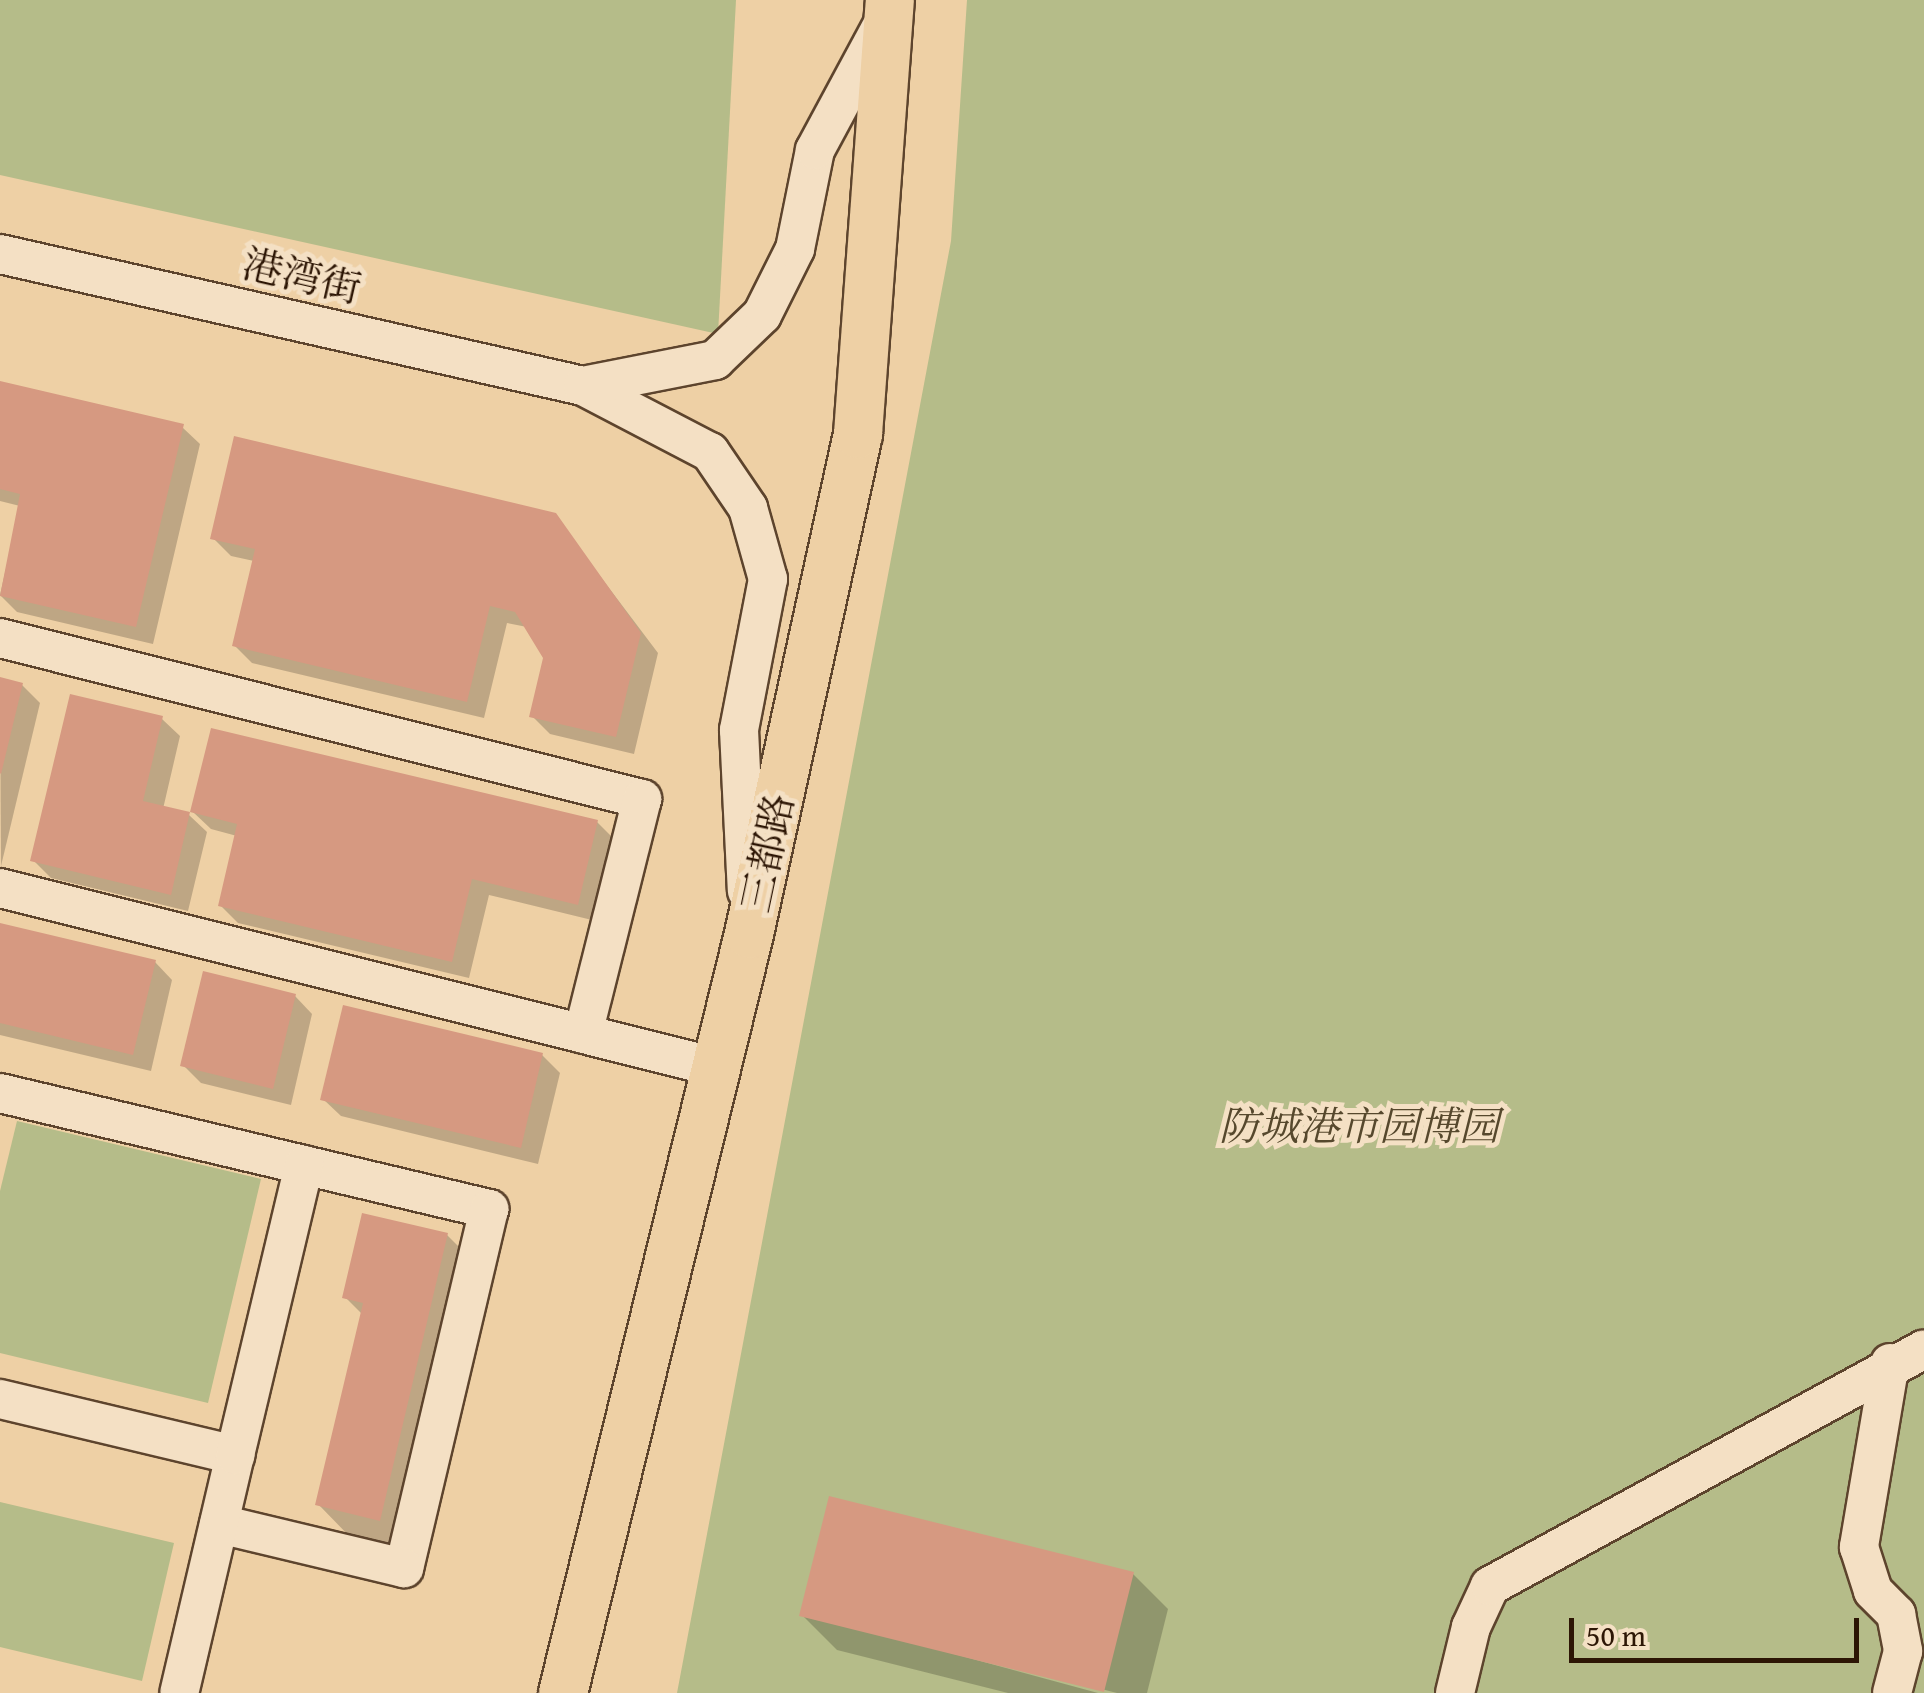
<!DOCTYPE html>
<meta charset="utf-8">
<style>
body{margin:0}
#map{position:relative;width:1924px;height:1693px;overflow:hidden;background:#eed0a5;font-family:"Gentium Book Plus","Noto Serif SC",serif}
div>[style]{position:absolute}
.green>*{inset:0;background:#b5bc89}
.shadow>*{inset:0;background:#0003}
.building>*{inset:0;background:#d69981}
.roads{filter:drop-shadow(2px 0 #5d442d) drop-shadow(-2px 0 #5d442d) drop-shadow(0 2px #5d442d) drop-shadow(0 -2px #5d442d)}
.minor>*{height:38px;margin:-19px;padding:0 19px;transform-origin:19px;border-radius:19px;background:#f4e0c4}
.major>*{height:48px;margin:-24px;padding:0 24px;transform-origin:24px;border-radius:24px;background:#eed0a5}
span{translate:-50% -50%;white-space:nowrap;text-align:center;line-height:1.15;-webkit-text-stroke:10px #f4e0c4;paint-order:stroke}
.street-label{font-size:40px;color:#2d1605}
.park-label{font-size:40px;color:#56482d;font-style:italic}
.scale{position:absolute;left:1569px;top:1618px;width:290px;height:45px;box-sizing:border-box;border:5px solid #2d1605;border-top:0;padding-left:12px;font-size:30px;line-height:35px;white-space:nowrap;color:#2d1605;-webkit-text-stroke:8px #f4e0c4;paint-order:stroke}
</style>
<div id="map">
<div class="green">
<div style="clip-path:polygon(0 0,736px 0,718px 334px,0 175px)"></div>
<div style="clip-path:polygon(967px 0,1924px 0,1924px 1693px,677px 1693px,951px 241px)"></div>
<div style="clip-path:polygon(17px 1121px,261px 1179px,208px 1403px,0 1353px,0 1191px)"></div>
<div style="clip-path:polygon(0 1502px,174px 1543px,142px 1681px,0 1647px)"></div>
</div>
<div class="shadow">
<div style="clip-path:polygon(0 383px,182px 427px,200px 444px,153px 644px,17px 612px,0 595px,20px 506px,0 501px)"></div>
<div style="clip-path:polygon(554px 515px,658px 653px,634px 754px,550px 734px,532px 716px,546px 657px,527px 627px,507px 623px,484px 718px,252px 663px,234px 645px,254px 561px,231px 556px,213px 538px)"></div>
<div style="clip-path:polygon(0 680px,22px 685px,40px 703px,1px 866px)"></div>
<div style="clip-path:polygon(162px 719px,180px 736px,163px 809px,189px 815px,207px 832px,188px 911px,51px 878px,33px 860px)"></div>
<div style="clip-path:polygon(193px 812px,597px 822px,615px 840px,596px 921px,489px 895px,469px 978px,238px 923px,220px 905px,237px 836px,211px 829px)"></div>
<div style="clip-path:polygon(0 926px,155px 962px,172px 980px,151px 1071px,0 1035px)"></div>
<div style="clip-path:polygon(295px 996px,312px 1014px,291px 1105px,201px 1083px,183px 1065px)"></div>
<div style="clip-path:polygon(542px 1055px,560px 1073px,538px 1164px,341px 1116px,323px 1099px)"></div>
<div style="clip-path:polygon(447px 1235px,482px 1270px,415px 1554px,353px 1540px,318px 1504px,363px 1315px,345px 1297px)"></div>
<div style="clip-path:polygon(1133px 1574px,1168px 1609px,1147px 1693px,1117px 1693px,840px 1623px,1098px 1693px,1008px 1693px,837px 1650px,802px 1615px)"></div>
</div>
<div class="building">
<div style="clip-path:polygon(0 381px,184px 424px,136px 627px,0 596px,20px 494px,0 489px)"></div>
<div style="clip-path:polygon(234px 436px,556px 513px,641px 633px,616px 737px,529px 717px,543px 658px,515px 612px,490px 606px,467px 702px,232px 646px,255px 549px,210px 539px)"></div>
<div style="clip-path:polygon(0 677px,23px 683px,1px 774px,0 773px)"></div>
<div style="clip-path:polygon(70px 694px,163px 716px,143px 801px,190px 812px,211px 728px,598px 820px,578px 905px,472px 879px,452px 962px,218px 906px,237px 824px,190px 812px,171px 895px,30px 861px)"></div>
<div style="clip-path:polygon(0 923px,156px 960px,133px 1055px,0 1023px)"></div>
<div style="clip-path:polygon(203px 971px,296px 994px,273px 1089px,180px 1066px)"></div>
<div style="clip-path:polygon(343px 1005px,543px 1053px,521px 1148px,320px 1100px)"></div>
<div style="clip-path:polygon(362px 1213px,448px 1233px,380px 1521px,315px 1505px,363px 1303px,342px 1298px)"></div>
<div style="clip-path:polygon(829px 1496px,1134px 1572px,1104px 1692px,799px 1616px)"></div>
</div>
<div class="roads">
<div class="minor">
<div style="left:0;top:254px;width:598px;rotate:12.76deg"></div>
<div style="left:583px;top:386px;width:143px;rotate:27.5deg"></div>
<div style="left:710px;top:452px;width:68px;rotate:55.8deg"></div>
<div style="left:748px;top:508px;width:74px;rotate:74.3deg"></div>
<div style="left:768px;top:579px;width:154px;rotate:100.9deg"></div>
<div style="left:739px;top:730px;width:161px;rotate:87.2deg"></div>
<div style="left:583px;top:386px;width:135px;rotate:-11.1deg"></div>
<div style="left:715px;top:360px;width:65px;rotate:-43.8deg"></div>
<div style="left:762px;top:315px;width:74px;rotate:-63.4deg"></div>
<div style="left:795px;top:249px;width:101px;rotate:-78.6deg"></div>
<div style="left:815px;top:150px;width:148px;rotate:-61.7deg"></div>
<div style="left:0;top:638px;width:662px;rotate:14.08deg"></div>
<div style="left:642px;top:799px;width:242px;rotate:104.1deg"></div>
<div style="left:0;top:888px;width:738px;rotate:14.04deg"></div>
<div style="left:0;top:1093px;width:503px;rotate:13.34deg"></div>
<div style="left:489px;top:1209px;width:369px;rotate:103.3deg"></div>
<div style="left:404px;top:1568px;width:190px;rotate:-166.6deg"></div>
<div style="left:1890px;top:1363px;width:187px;rotate:99.6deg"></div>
<div style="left:1859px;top:1547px;width:46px;rotate:72.3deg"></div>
<div style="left:1873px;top:1591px;width:33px;rotate:45deg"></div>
<div style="left:1896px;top:1614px;width:38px;rotate:79deg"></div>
<div style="left:1903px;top:1651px;width:43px;rotate:104.7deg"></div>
<div style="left:0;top:1399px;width:242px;rotate:13.4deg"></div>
<div style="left:235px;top:1455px;width:244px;rotate:103.2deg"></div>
<div style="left:235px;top:1455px;width:298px;rotate:-76.6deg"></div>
<div style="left:1455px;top:1693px;width:68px;rotate:-76.4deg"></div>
<div style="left:1471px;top:1627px;width:45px;rotate:-65.1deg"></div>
<div style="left:1490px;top:1586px;width:494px;rotate:-28.6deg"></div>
</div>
<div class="major">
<div style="left:563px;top:1693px;width:781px;rotate:-76.23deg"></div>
<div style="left:749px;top:934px;width:512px;rotate:-77.7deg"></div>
<div style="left:858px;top:434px;width:435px;rotate:-85.8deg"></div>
</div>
</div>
<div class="street-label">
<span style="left:302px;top:276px;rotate:13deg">港湾街</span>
<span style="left:767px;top:853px;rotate:-78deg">三都路</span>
</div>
<div class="park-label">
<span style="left:1359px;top:1126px">防城港市园博园</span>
</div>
<div class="scale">50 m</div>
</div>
